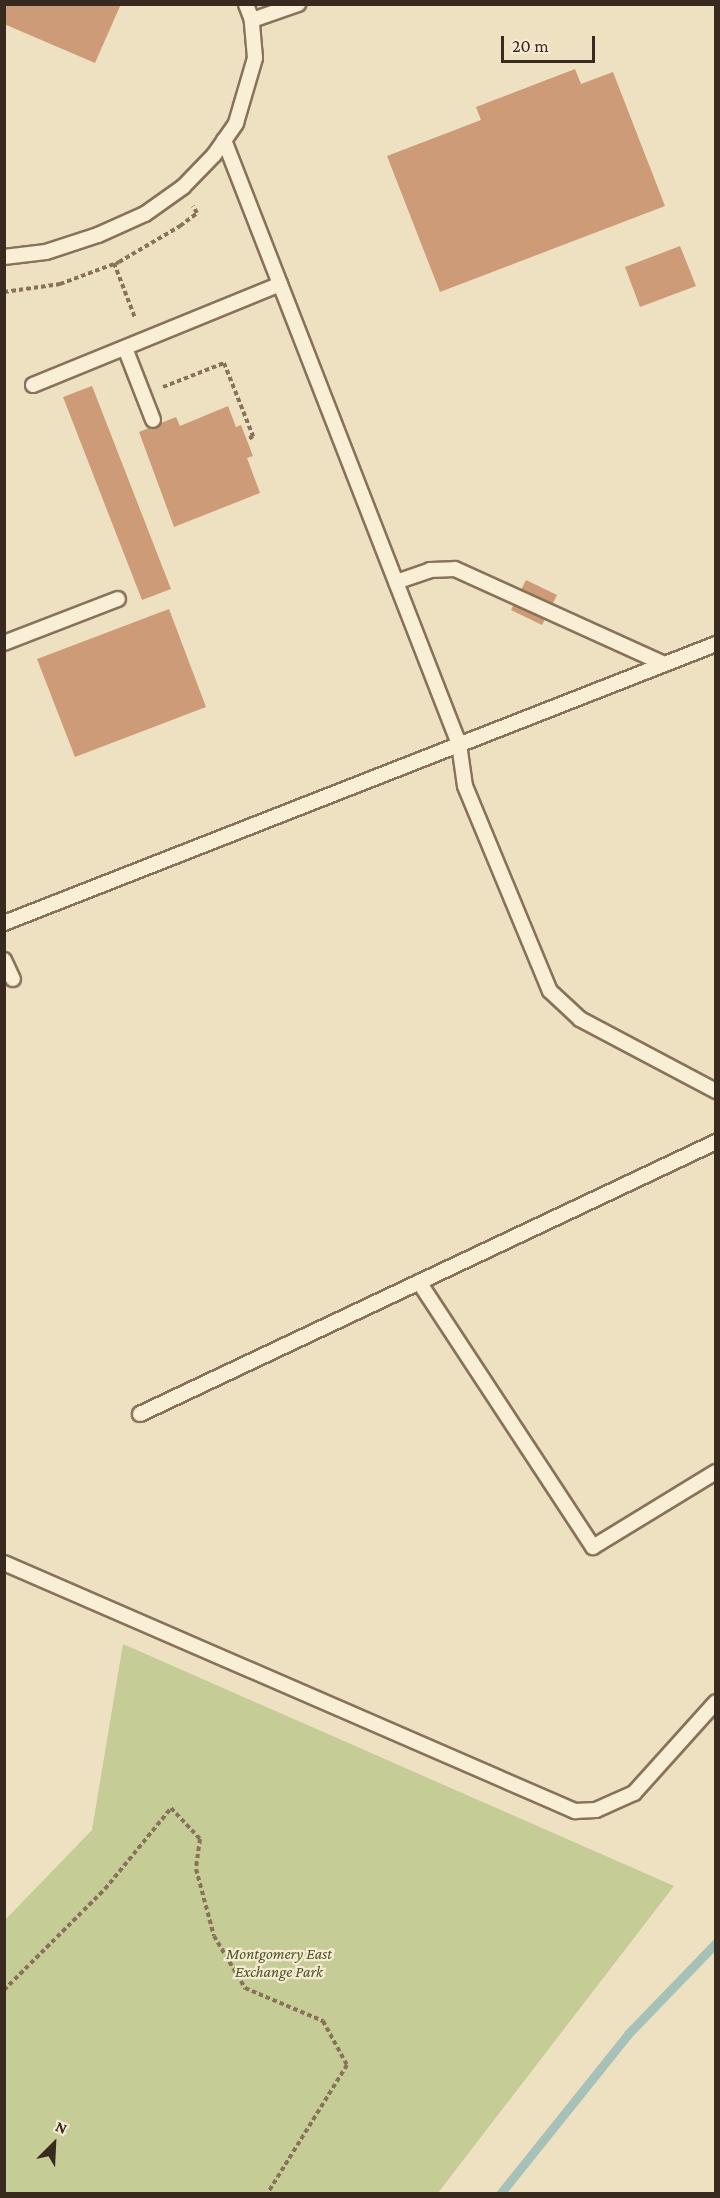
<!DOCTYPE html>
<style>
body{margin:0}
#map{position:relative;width:720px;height:2198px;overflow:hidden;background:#eee1c2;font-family:"Crimson Pro",serif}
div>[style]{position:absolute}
.green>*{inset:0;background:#c6cc96}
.stream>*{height:9px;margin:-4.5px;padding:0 4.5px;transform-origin:4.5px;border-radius:4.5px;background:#a5c1b8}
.building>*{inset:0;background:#cd9b78}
.path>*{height:4px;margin-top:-2px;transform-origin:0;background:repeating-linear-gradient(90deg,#887259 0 4.5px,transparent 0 7.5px)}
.roads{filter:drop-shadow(2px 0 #887259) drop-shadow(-2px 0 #887259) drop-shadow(0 2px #887259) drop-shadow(0 -2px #887259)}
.service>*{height:14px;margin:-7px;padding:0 7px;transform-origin:7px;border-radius:7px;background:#f9eed6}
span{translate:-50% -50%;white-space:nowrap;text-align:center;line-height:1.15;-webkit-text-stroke:4.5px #f6ebd2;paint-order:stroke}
.park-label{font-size:16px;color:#495524;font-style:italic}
.frame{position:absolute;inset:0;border:6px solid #382a1e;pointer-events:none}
.north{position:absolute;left:24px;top:2114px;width:60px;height:60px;-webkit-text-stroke:4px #f6ebd2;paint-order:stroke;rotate:24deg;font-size:16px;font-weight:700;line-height:24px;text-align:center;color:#382a1e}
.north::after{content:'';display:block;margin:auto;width:21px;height:27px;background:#382a1e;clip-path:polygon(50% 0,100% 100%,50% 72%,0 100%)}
.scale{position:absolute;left:501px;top:36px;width:94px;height:27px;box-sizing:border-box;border:3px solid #382a1e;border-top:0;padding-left:8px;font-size:18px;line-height:21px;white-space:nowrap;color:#382a1e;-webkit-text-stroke:4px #f6ebd2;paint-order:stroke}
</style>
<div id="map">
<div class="green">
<div style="clip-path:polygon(123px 1644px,674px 1886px,438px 2193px,5px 2193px,5px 1920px,92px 1830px)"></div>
</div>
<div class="stream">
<div style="left:500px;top:2194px;width:205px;rotate:-51.3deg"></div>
<div style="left:628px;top:2034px;width:127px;rotate:-46deg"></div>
</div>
<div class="building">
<div style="clip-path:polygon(4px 4px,121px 4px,95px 63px,4px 24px)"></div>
<div style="clip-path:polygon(575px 69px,581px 84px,613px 72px,665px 206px,440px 292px,387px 156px,481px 120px,476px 107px)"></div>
<div style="clip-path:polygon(680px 246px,696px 286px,640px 307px,625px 267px)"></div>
<div style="clip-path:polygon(92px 386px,171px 589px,142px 600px,63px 397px)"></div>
<div style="clip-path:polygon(228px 406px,236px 427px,241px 425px,253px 456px,247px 458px,260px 493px,174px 527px,139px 432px,176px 417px,180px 426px)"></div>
<div style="clip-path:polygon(526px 580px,557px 595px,542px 625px,511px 610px)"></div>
<div style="clip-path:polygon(169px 609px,206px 707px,75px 757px,37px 659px)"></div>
</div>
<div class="path">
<div style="left:114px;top:263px;width:59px;rotate:69.1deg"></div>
<div style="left:4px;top:292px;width:57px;rotate:-8.1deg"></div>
<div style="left:60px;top:284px;width:63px;rotate:-20.4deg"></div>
<div style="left:119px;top:262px;width:71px;rotate:-30.5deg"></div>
<div style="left:180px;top:226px;width:21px;rotate:-37deg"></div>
<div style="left:197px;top:213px;width:8px;rotate:-120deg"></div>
<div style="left:163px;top:387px;width:66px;rotate:-21.5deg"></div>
<div style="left:224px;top:363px;width:79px;rotate:68.3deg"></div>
<div style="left:253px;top:436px;width:7px;rotate:146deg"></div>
<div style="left:4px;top:1990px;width:143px;rotate:-45deg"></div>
<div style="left:105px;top:1889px;width:104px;rotate:-50.8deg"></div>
<div style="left:171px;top:1808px;width:42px;rotate:46.9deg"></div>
<div style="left:200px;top:1839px;width:30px;rotate:98deg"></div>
<div style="left:196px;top:1869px;width:69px;rotate:75deg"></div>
<div style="left:214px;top:1936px;width:61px;rotate:59.2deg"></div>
<div style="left:245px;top:1988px;width:85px;rotate:22.9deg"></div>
<div style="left:323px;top:2021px;width:50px;rotate:61.4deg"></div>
<div style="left:347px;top:2065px;width:152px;rotate:121.8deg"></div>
</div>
<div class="roads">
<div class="service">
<div style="left:252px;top:20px;width:49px;rotate:-19.2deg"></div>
<div style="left:224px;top:140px;width:648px;rotate:68.74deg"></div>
<div style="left:459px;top:744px;width:42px;rotate:81.9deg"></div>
<div style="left:465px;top:786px;width:222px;rotate:67.5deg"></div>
<div style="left:550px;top:991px;width:41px;rotate:43deg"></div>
<div style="left:580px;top:1019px;width:154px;rotate:27.9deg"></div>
<div style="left:4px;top:257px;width:42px;rotate:-6.8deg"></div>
<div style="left:46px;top:252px;width:55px;rotate:-18.1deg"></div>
<div style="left:98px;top:235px;width:51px;rotate:-24.1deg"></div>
<div style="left:145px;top:214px;width:47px;rotate:-35.4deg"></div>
<div style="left:183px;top:187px;width:45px;rotate:-45.9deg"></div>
<div style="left:214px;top:155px;width:39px;rotate:-55deg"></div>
<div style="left:236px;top:123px;width:68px;rotate:-73.7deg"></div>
<div style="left:255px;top:58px;width:38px;rotate:-95deg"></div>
<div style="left:252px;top:20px;width:17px;rotate:-111deg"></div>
<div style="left:125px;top:348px;width:77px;rotate:68.7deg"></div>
<div style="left:33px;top:385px;width:267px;rotate:-22.2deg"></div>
<div style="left:396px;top:582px;width:36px;rotate:-19deg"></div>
<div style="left:430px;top:570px;width:25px;rotate:-2deg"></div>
<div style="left:455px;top:569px;width:230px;rotate:24.4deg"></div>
<div style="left:4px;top:643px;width:122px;rotate:-21.1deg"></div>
<div style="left:4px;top:923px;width:765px;rotate:-21.4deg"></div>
<div style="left:4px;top:960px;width:21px;rotate:65deg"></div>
<div style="left:419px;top:1282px;width:317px;rotate:56.7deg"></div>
<div style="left:593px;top:1547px;width:144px;rotate:-31.4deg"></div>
<div style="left:140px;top:1414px;width:637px;rotate:-25.28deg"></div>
<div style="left:4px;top:1563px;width:623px;rotate:23.48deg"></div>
<div style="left:575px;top:1811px;width:21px;rotate:-3deg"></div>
<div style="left:596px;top:1810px;width:42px;rotate:-24.1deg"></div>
<div style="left:634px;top:1793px;width:122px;rotate:-48deg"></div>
</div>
</div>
<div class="park-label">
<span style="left:279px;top:1963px">Montgomery East<br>Exchange Park</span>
</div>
<div class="frame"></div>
<div class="north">N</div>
<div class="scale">20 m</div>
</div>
